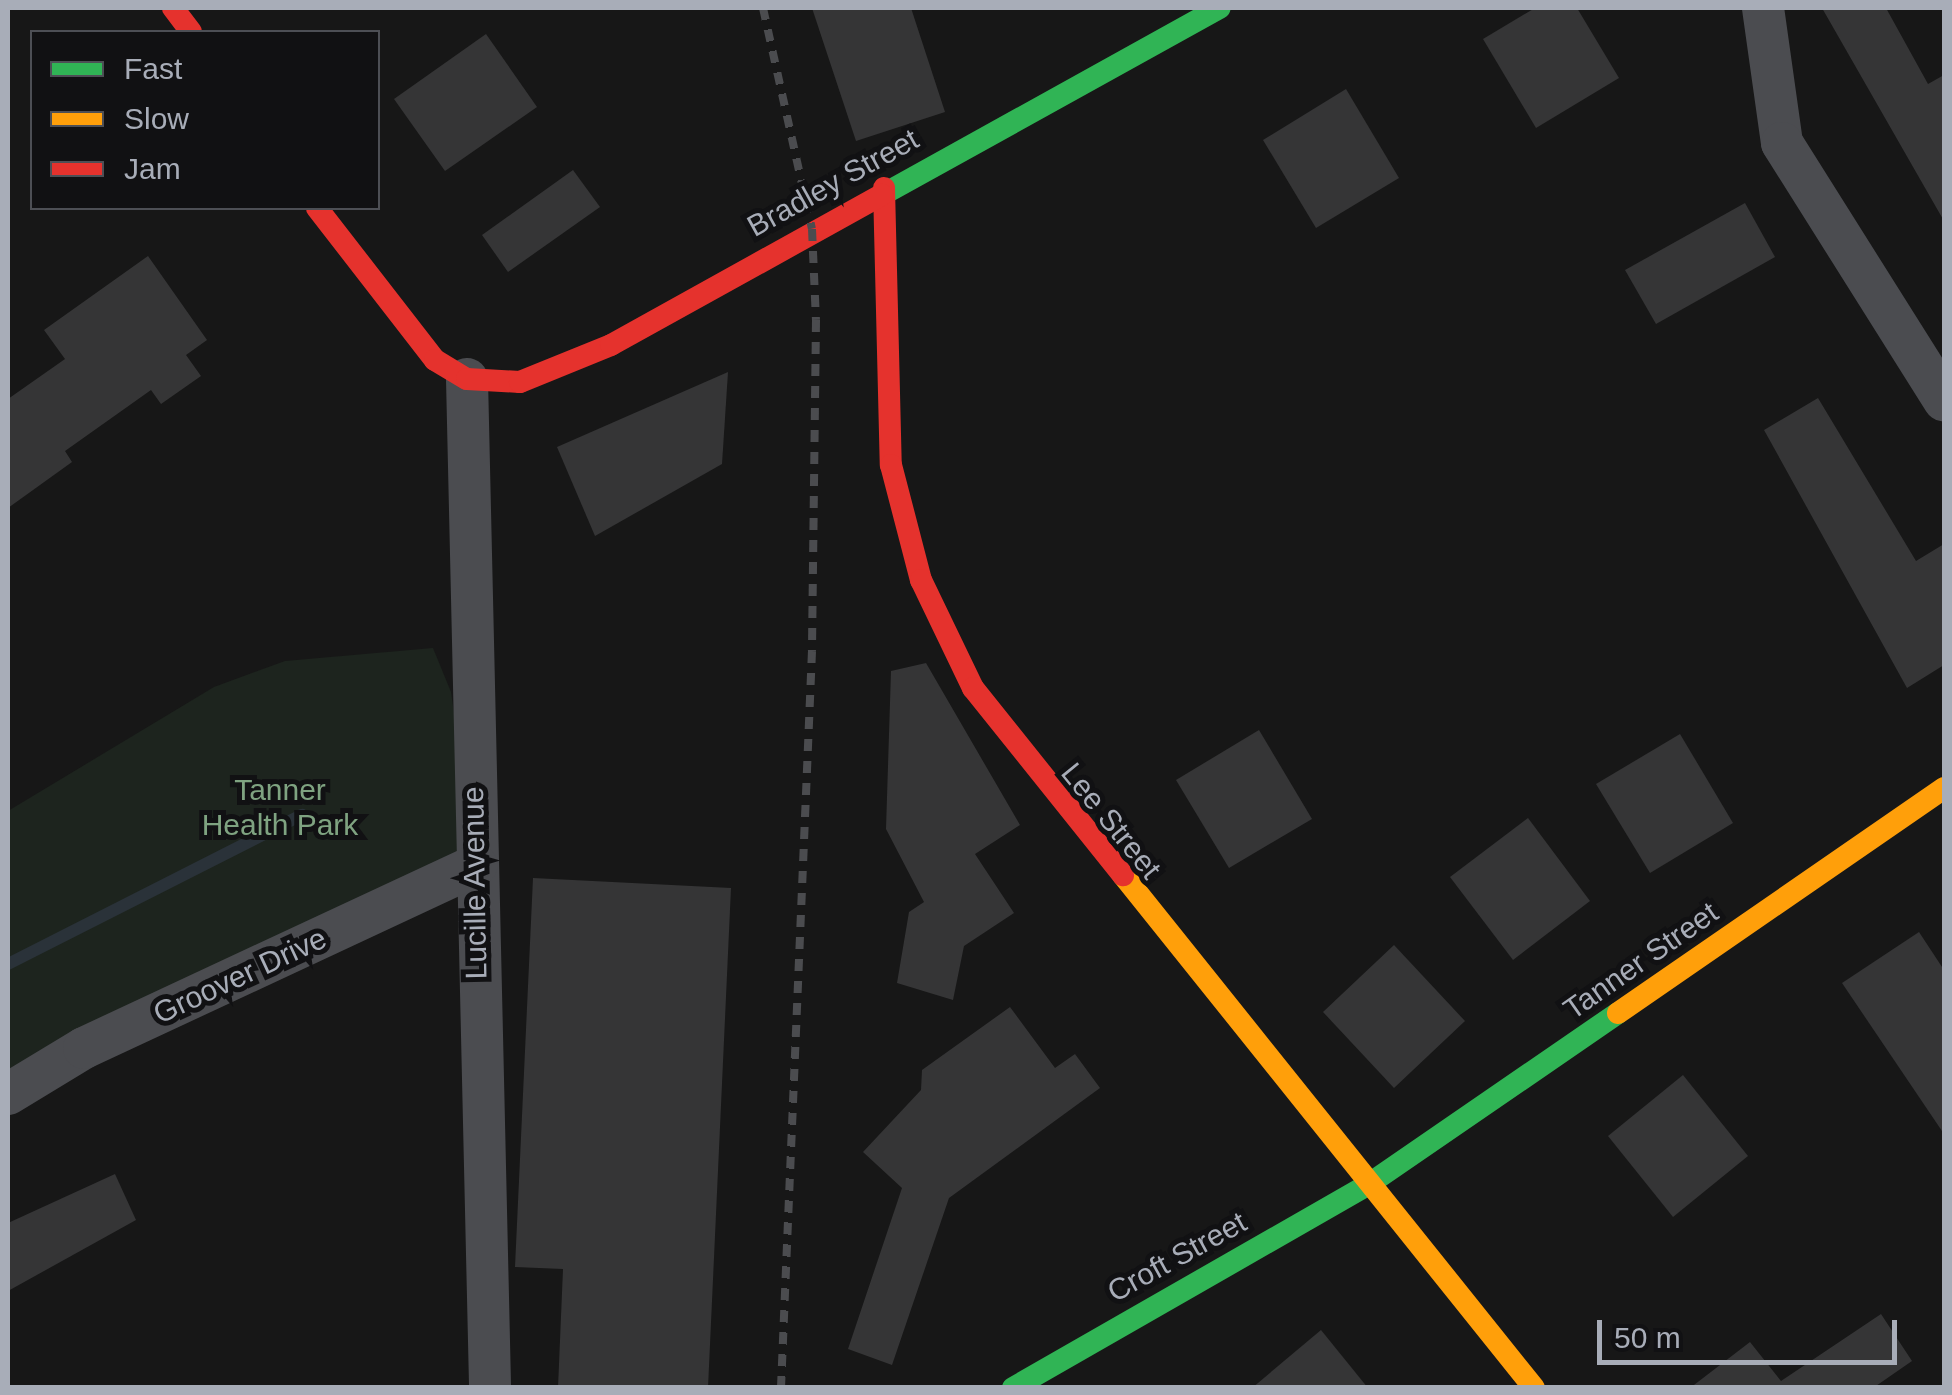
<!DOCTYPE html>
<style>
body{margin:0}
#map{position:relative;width:1952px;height:1395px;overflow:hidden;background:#171717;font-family:Helvetica,sans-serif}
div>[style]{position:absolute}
.green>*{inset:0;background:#1d241e}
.stream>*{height:12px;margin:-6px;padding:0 6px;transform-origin:6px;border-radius:6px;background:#2a3239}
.building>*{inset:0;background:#353536}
.street>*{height:42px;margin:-21px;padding:0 21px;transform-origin:21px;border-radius:21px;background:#4b4c50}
.fast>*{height:22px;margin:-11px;padding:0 11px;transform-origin:11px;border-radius:11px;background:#30b455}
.slow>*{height:22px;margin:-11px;padding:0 11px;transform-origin:11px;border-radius:11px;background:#ff9f0a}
.jam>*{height:22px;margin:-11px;padding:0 11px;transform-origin:11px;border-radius:11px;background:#e5322d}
.rail>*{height:8px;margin-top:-4px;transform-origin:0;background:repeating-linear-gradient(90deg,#4b4c4f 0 12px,transparent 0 22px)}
span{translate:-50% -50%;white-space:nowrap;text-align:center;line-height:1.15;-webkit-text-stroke:10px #111113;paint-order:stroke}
.street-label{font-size:30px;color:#a8adb8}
.park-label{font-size:30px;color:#7fa381}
.frame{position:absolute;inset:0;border:10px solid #a8adb8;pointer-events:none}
.legend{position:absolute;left:30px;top:30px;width:350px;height:180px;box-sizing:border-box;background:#111113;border:2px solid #4d4f55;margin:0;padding:12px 18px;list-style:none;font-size:30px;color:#a8adb8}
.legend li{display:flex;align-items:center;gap:20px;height:50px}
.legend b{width:50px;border:2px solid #4d4f55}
.scale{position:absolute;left:1597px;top:1320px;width:300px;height:45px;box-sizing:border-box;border:5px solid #a8adb8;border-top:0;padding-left:12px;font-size:30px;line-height:35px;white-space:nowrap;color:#a8adb8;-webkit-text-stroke:8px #111113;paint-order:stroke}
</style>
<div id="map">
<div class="green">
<div style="clip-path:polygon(433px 648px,451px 692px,476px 865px,8px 1087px,8px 811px,214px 687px,285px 661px)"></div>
</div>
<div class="stream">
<div style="left:8px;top:964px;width:330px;rotate:-26.9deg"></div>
</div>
<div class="building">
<div style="clip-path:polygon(812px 8px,911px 8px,945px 112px,856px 141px)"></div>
<div style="clip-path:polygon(1535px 8px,1577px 8px,1619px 78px,1536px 128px,1483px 39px)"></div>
<div style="clip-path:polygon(1822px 8px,1886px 8px,1928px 84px,1944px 75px,1944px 221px)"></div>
<div style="clip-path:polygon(486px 34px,537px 107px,445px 171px,394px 99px)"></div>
<div style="clip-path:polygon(1346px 89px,1399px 178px,1316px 228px,1263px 140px)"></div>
<div style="clip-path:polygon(573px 170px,600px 207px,508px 272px,482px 235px)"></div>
<div style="clip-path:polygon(1745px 203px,1775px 257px,1656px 324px,1625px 270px)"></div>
<div style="clip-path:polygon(148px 256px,207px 340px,186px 355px,201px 376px,161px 404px,151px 390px,65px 451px,72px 462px,8px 508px,8px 399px,65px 359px,44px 330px)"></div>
<div style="clip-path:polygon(728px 372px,722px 464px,595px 536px,557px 447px)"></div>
<div style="clip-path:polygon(1818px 398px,1916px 561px,1944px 544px,1944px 665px,1907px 688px,1764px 430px)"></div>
<div style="clip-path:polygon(926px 663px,1020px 825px,975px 854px,1014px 913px,964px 946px,953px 1000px,897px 983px,909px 912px,924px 902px,886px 829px,891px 671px)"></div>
<div style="clip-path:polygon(1259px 730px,1312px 819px,1229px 868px,1176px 780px)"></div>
<div style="clip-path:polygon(1680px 734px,1733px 823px,1650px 873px,1596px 784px)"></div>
<div style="clip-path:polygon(1528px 818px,1590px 901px,1513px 960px,1450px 877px)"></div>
<div style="clip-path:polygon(533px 878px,731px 888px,708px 1388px,558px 1388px,563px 1269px,515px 1267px)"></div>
<div style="clip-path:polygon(1919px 932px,1944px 970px,1944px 1134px,1842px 983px)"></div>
<div style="clip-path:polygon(1394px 945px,1465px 1021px,1394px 1088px,1323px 1012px)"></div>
<div style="clip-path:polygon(1010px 1007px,1055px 1068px,1075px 1054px,1100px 1088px,949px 1198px,892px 1365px,848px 1349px,902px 1188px,863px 1152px,921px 1090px,922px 1070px)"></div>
<div style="clip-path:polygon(1683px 1075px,1748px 1156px,1673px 1217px,1608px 1136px)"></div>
<div style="clip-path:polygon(115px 1174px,136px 1220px,8px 1291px,8px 1223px)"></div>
<div style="clip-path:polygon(1881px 1314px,1912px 1361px,1873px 1388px,1690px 1388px,1750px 1342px,1781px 1381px)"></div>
<div style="clip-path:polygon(1321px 1330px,1368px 1388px,1252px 1388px)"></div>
</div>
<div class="street">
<div style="left:1763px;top:8px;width:136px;rotate:82deg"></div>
<div style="left:1782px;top:143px;width:304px;rotate:57.8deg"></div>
<div style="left:467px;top:379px;width:1009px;rotate:88.69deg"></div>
<div style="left:8px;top:1094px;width:89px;rotate:-31.2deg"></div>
<div style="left:84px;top:1048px;width:433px;rotate:-25deg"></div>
</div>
<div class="fast">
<div style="left:882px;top:195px;width:386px;rotate:-29deg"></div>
<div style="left:1013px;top:1388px;width:414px;rotate:-29.8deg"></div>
<div style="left:1372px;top:1182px;width:298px;rotate:-34.5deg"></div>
</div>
<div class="slow">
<div style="left:1123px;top:875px;width:657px;rotate:51.3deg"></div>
<div style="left:1618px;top:1013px;width:396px;rotate:-34.6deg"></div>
</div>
<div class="jam">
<div style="left:173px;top:8px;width:30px;rotate:53deg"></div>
<div style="left:884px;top:188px;width:277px;rotate:88.6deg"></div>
<div style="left:891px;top:465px;width:119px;rotate:75.4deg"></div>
<div style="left:921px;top:580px;width:120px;rotate:64.3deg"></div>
<div style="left:973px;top:688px;width:240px;rotate:51.3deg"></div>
<div style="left:317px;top:208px;width:192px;rotate:52.2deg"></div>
<div style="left:435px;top:360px;width:37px;rotate:31deg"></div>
<div style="left:467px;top:379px;width:53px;rotate:3.2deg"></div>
<div style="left:520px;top:382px;width:98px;rotate:-22.1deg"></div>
<div style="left:611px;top:345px;width:310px;rotate:-29deg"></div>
</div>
<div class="rail">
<div style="left:763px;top:8px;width:226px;rotate:77.5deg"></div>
<div style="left:812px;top:229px;width:91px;rotate:87.5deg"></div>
<div style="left:816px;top:320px;width:331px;rotate:90.7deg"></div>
<div style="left:812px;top:651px;width:738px;rotate:92.41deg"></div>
</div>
<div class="street-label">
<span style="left:833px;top:183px;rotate:-29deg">Bradley Street</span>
<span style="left:1111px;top:821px;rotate:51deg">Lee Street</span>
<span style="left:475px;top:883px;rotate:-91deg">Lucille Avenue</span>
<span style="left:1641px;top:961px;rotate:-35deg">Tanner Street</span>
<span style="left:240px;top:976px;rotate:-25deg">Groover Drive</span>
<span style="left:1177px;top:1257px;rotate:-29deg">Croft Street</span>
</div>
<div class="park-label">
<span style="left:280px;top:807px">Tanner<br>Health Park</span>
</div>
<div class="frame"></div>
<ul class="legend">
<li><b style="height:12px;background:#30b455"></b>Fast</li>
<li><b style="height:12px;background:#ff9f0a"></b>Slow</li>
<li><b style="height:12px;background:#e5322d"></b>Jam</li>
</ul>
<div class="scale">50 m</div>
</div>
